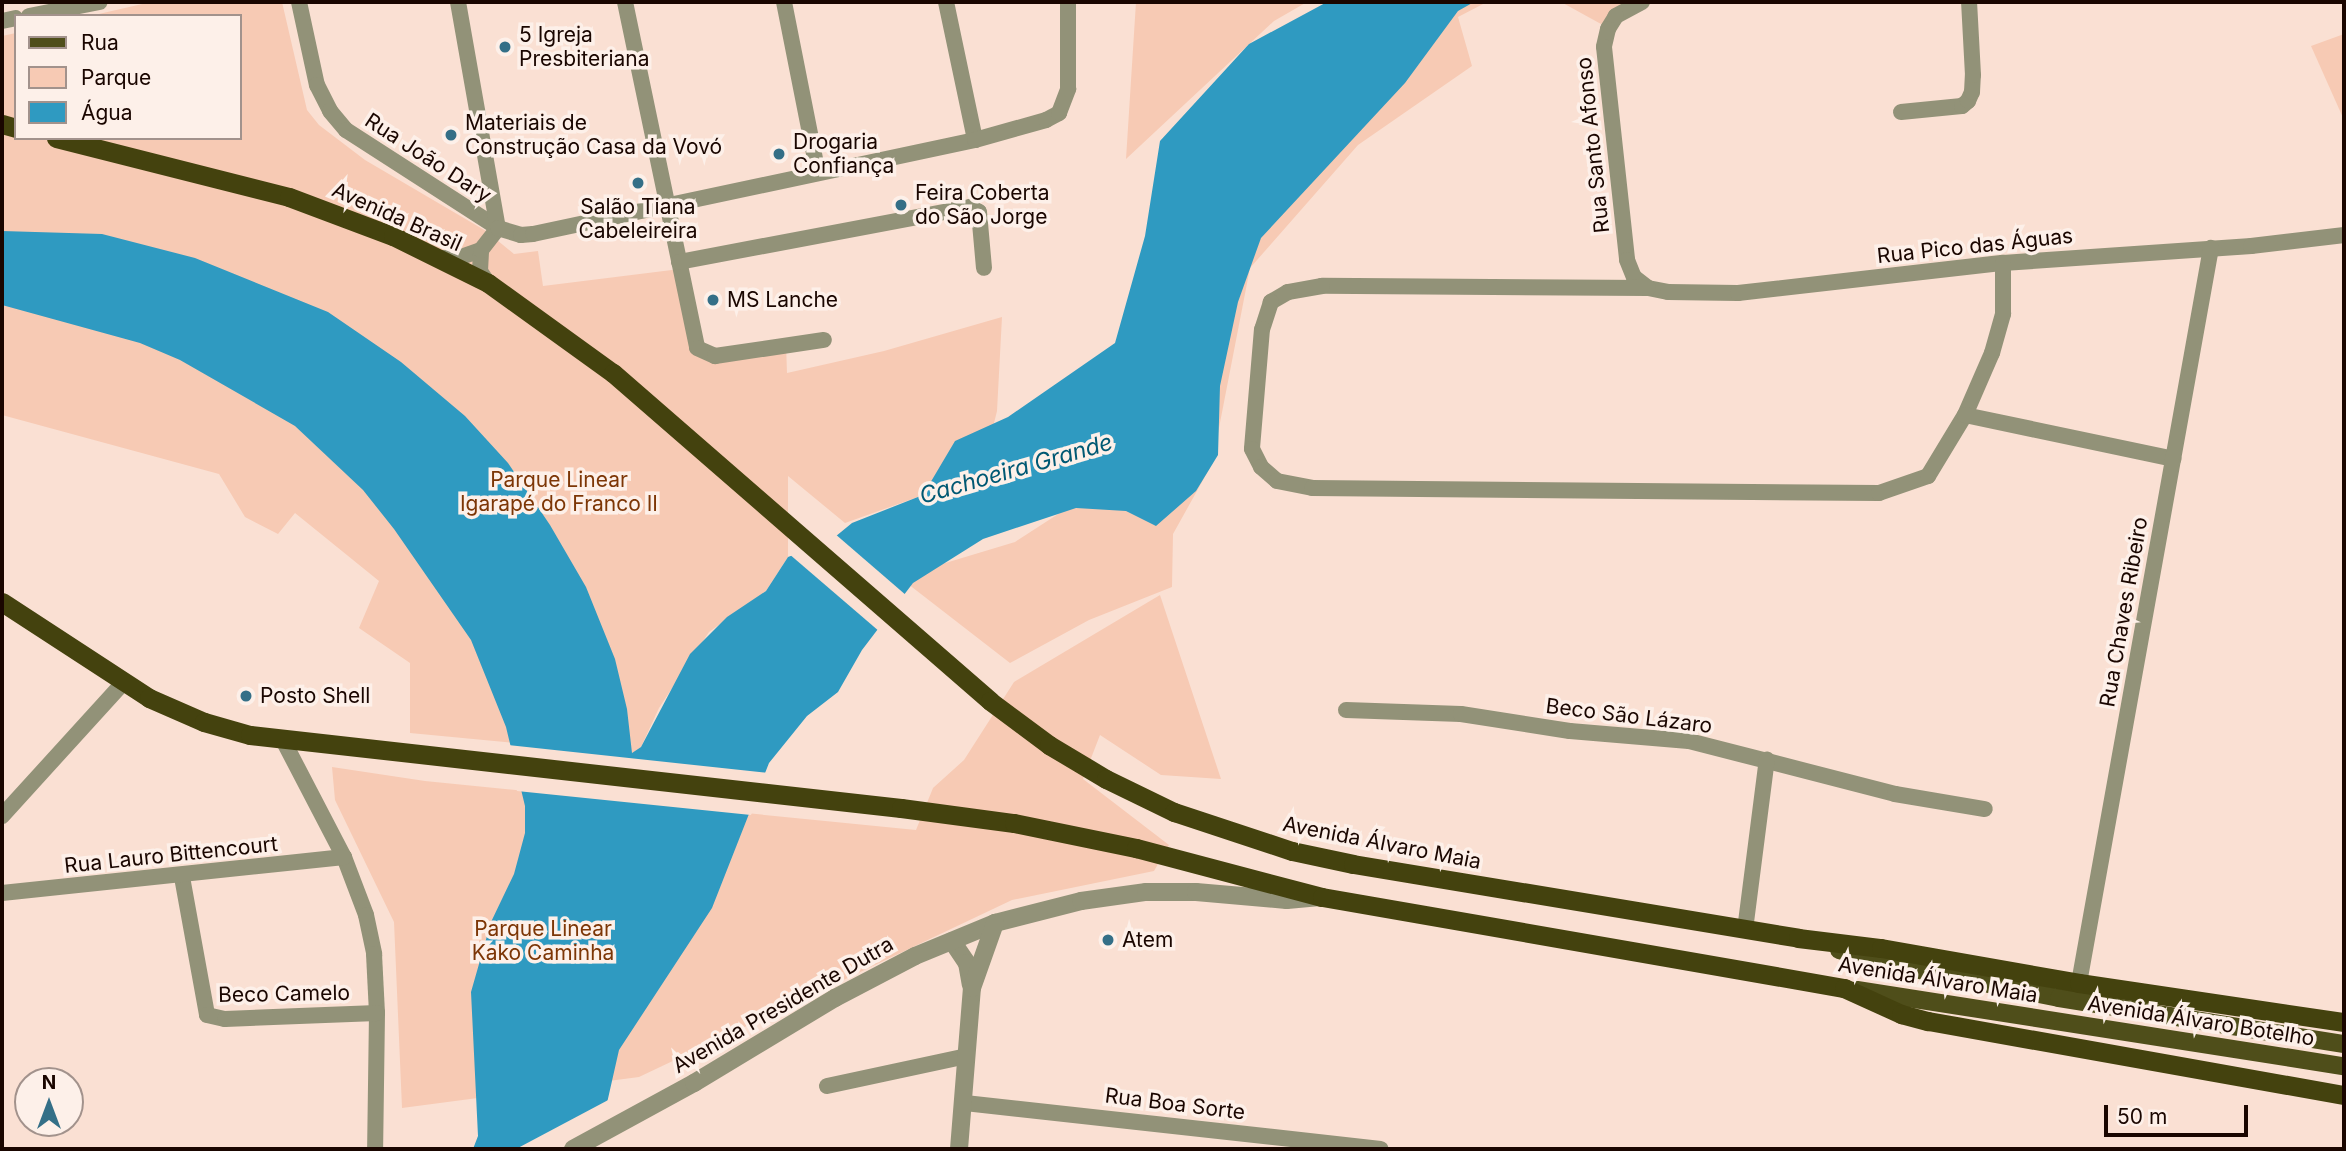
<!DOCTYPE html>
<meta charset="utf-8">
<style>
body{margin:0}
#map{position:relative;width:2346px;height:1151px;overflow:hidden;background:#fae0d3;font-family:Inter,sans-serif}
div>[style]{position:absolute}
.green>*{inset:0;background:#f7cab4}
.water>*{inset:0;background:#2f9ac1}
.pier>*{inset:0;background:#fae0d3}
.minor>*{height:16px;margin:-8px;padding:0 8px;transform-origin:8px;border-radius:8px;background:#929278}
.tertiary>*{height:18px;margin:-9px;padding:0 9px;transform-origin:9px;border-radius:9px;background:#929278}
.primary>*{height:18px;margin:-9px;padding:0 9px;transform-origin:9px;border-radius:9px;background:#4f4e1a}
.trunk>*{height:19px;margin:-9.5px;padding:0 9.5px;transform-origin:9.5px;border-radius:9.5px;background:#44420e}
.dots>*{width:19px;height:19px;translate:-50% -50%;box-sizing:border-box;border:4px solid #fdf0e9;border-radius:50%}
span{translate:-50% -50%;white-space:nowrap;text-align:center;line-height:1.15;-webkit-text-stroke:7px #fdf0e9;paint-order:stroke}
.poi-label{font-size:21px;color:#1a0600}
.left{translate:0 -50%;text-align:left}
.street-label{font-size:21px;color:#1a0600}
.park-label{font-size:21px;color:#7d3606}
.water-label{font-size:23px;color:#005873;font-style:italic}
.frame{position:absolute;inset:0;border:4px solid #1a0600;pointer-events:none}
.legend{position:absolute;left:14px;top:14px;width:228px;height:126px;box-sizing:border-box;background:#fdf0e9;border:2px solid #a2928c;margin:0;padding:9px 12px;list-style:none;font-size:21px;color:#1a0600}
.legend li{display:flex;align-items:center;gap:14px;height:35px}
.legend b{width:35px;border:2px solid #a2928c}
.north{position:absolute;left:14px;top:1067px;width:70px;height:70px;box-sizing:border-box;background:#fdf0e9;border:2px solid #a2928c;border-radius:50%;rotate:0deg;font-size:19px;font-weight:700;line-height:28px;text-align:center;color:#1a0600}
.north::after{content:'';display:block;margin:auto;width:24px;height:32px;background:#346f87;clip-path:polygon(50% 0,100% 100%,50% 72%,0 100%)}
.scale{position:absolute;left:2104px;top:1105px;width:144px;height:32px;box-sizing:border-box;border:4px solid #1a0600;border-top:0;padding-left:9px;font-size:21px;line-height:24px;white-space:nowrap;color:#1a0600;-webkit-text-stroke:5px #fdf0e9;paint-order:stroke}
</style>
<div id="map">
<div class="green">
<div style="clip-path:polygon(151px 2px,282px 2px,307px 110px,319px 125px,365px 160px,486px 231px,514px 254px,538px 251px,543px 286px,688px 268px,706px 355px,786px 344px,787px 373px,884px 351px,1002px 317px,997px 411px,983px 467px,946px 487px,845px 523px,788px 476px,788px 557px,766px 591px,709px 632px,659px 708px,641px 747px,632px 754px,410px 733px,410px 663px,359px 628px,379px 581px,295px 513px,278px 534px,245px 517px,219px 474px,2px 415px,2px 36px,16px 33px,16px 138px,240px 138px,240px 16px,90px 16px)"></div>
<div style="clip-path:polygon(1136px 2px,1307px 2px,1274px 21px,1126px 159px)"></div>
<div style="clip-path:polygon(1431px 2px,1487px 2px,1458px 17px,1472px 66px,1358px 145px,1250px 268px,1212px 464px,1173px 534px,1172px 587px,1089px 620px,1010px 663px,899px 577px,1015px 542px,1140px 461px,1175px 353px)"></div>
<div style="clip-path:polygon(1561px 2px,1642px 2px,1601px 24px)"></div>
<div style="clip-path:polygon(2344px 34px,2344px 120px,2311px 46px)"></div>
<div style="clip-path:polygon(1160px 595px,1221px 779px,1161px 775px,1100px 735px,1083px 779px,1169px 845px,1154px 871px,1012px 900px,639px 1077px,402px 1108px,394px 922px,335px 800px,332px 767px,425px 781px,916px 830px,933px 788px,964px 760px,1014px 682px)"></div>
</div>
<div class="water">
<div style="clip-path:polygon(1327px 2px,1474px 2px,1458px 11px,1405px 83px,1261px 238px,1238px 302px,1220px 386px,1218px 455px,1196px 491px,1156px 526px,1126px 511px,1076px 508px,983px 539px,913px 583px,862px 650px,838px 692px,807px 716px,769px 763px,712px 908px,619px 1050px,600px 1134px,607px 1149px,473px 1149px,478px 1136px,471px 992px,491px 922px,514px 874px,525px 833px,525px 806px,506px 727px,471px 640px,394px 529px,363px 490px,295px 426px,180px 360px,140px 343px,2px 305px,2px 231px,102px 234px,195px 258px,328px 312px,401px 362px,465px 416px,508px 463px,550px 525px,586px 587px,615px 659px,627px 709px,632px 753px,641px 747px,690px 654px,727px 617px,766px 591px,788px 557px,830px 541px,852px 523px,923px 495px,955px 441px,1008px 417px,1115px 343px,1145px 236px,1160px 141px,1249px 44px)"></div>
</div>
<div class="pier">
<div style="clip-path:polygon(834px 533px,907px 596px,880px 632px,788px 553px)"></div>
<div style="clip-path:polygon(507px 745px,769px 773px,751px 815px,517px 791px)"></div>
<div style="clip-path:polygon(612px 1098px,604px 1134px,610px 1149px,516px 1149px)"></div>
</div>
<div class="minor">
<div style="left:299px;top:2px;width:85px;rotate:77.8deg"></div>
<div style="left:317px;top:85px;width:29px;rotate:63deg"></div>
<div style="left:330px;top:111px;width:25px;rotate:50deg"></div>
<div style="left:346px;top:130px;width:181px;rotate:32.8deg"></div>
<div style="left:458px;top:2px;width:230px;rotate:80deg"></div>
<div style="left:625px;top:2px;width:353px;rotate:78.2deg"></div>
<div style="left:697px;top:348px;width:20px;rotate:24deg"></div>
<div style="left:715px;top:356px;width:110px;rotate:-8.4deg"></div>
<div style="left:784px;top:2px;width:174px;rotate:78.8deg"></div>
<div style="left:946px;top:2px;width:141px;rotate:78.1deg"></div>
<div style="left:1642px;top:2px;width:30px;rotate:152deg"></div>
<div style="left:1616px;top:16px;width:15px;rotate:122deg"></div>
<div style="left:1608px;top:29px;width:18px;rotate:103deg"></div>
<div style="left:1604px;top:47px;width:214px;rotate:83.8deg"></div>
<div style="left:1627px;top:260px;width:18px;rotate:68deg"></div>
<div style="left:1634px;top:277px;width:18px;rotate:38deg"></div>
<div style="left:1648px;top:288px;width:20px;rotate:11deg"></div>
<div style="left:1668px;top:292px;width:70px;rotate:0.8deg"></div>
<div style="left:1738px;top:293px;width:267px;rotate:-6.5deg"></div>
<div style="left:2003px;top:263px;width:249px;rotate:-3.9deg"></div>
<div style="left:2251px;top:246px;width:94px;rotate:-6.7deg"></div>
<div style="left:29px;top:16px;width:72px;rotate:-11.2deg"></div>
<div style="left:2px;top:21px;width:14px;rotate:-12deg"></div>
<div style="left:1901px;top:112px;width:61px;rotate:-5.6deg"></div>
<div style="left:1962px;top:106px;width:8px;rotate:-40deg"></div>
<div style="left:1968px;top:101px;width:10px;rotate:-66deg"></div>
<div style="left:1972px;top:92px;width:17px;rotate:-87deg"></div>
<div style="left:1973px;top:75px;width:73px;rotate:-93.1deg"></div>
<div style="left:440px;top:258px;width:18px"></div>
<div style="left:458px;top:258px;width:24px;rotate:-19deg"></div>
<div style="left:679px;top:262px;width:296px;rotate:-10.7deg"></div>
<div style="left:970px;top:207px;width:10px;rotate:29deg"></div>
<div style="left:979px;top:212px;width:56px;rotate:84.9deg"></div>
<div style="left:488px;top:283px;width:14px;rotate:-124deg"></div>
<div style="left:480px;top:271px;width:21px;rotate:-87deg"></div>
<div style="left:481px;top:250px;width:28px;rotate:-52deg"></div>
<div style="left:498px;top:228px;width:24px;rotate:17deg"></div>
<div style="left:521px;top:235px;width:12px;rotate:-5deg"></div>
<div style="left:533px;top:234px;width:452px;rotate:-12deg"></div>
<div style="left:975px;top:140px;width:74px;rotate:-15.7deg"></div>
<div style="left:1046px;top:120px;width:15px;rotate:-28deg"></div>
<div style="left:1059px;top:113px;width:26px;rotate:-69deg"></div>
<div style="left:1068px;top:89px;width:87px;rotate:-90deg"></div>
<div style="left:1648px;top:288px;width:326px;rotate:-179.6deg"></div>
<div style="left:1322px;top:286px;width:35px;rotate:170deg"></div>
<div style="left:1288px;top:292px;width:20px;rotate:150deg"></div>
<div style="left:1271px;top:302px;width:28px;rotate:108deg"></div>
<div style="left:1262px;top:329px;width:120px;rotate:94.8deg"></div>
<div style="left:1252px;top:449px;width:20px;rotate:63deg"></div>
<div style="left:1261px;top:467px;width:21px;rotate:41deg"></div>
<div style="left:1277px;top:481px;width:36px;rotate:11deg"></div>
<div style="left:1312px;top:488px;width:567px;rotate:0.51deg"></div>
<div style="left:1879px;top:493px;width:52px;rotate:-19.1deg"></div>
<div style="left:1928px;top:476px;width:71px;rotate:-58.8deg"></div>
<div style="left:1965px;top:415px;width:68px;rotate:-66.5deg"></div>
<div style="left:1992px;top:353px;width:41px;rotate:-74.2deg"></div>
<div style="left:2003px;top:314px;width:51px;rotate:-90deg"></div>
<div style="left:1965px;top:415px;width:213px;rotate:11.9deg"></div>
<div style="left:1346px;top:710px;width:115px;rotate:2deg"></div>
<div style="left:1461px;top:714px;width:110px;rotate:8.9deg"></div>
<div style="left:1570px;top:731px;width:119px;rotate:4.8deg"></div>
<div style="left:1689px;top:741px;width:213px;rotate:14.4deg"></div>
<div style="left:1895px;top:794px;width:91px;rotate:9.5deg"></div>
<div style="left:283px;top:740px;width:132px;rotate:62.5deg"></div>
<div style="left:344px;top:857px;width:62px;rotate:69.2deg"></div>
<div style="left:366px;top:915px;width:40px;rotate:78deg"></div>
<div style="left:374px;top:954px;width:59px;rotate:87.1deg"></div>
<div style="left:377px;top:1013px;width:136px;rotate:90.8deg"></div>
<div style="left:2px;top:816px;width:181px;rotate:-47.7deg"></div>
<div style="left:182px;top:877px;width:140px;rotate:79.7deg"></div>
<div style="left:207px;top:1015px;width:18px;rotate:13deg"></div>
<div style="left:225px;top:1019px;width:152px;rotate:-2.3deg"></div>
<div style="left:2px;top:893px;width:344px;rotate:-6deg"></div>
<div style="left:1745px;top:930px;width:172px;rotate:-82.7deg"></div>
<div style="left:2079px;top:983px;width:747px;rotate:-79.82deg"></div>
<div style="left:827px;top:1086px;width:143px;rotate:-12.1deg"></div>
<div style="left:965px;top:1103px;width:418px;rotate:6.3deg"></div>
</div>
<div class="tertiary">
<div style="left:952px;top:941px;width:27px;rotate:56deg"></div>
<div style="left:967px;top:963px;width:22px;rotate:80deg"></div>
<div style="left:573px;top:1149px;width:138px;rotate:-28.6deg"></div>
<div style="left:694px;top:1083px;width:165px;rotate:-31.1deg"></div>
<div style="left:835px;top:998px;width:90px;rotate:-27.7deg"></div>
<div style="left:915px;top:956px;width:87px;rotate:-22.4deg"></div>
<div style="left:995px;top:923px;width:89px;rotate:-14.3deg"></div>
<div style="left:1081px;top:901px;width:66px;rotate:-7.9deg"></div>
<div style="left:1146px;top:892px;width:50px"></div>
<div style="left:1196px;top:892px;width:91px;rotate:5deg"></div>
<div style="left:1287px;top:900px;width:33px;rotate:-5deg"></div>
<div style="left:959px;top:1149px;width:162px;rotate:-85.4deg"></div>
<div style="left:972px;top:988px;width:69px;rotate:-70.5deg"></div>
</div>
<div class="primary">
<div style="left:1839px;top:950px;width:67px;rotate:14.7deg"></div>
<div style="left:1904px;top:967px;width:158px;rotate:11.3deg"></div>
<div style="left:2059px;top:998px;width:289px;rotate:9.2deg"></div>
<div style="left:1857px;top:990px;width:493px;rotate:8.9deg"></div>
</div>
<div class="trunk">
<div style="left:2px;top:124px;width:15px;rotate:16deg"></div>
<div style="left:56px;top:138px;width:240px;rotate:14.2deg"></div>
<div style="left:289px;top:197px;width:111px;rotate:20.6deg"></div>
<div style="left:393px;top:236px;width:106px;rotate:26.3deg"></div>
<div style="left:488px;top:283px;width:154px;rotate:35.8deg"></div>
<div style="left:613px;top:373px;width:500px;rotate:41deg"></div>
<div style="left:990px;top:701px;width:74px;rotate:36.7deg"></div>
<div style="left:1049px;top:745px;width:66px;rotate:30.8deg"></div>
<div style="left:1106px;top:779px;width:76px;rotate:25.9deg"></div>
<div style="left:1174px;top:812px;width:124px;rotate:18.3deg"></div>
<div style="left:1292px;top:851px;width:62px;rotate:12deg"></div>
<div style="left:1353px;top:864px;width:451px;rotate:9.4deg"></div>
<div style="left:1798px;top:938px;width:84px;rotate:6.9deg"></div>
<div style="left:1881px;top:948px;width:201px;rotate:10deg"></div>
<div style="left:2079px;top:983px;width:268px;rotate:8.4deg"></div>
<div style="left:2px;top:602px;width:176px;rotate:33.1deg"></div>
<div style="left:149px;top:698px;width:60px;rotate:23.6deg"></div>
<div style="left:204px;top:722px;width:48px;rotate:15.8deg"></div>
<div style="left:250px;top:735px;width:655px;rotate:6.4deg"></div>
<div style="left:901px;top:808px;width:114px;rotate:7.6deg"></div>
<div style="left:1014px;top:823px;width:125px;rotate:11.6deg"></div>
<div style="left:1136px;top:848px;width:192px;rotate:14.8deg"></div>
<div style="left:1322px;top:897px;width:530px;rotate:9.89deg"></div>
<div style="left:1844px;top:988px;width:63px;rotate:24.5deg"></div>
<div style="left:1901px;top:1014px;width:28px;rotate:15deg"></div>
<div style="left:1928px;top:1021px;width:423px;rotate:10.1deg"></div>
</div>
<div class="dots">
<div style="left:505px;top:47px;background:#346f87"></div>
<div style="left:451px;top:135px;background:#346f87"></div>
<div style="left:779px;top:154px;background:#346f87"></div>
<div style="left:638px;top:183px;background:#346f87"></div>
<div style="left:901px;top:205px;background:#346f87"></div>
<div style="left:713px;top:300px;background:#346f87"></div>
<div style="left:246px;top:696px;background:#346f87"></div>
<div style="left:1108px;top:940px;background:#346f87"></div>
</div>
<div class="poi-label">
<span class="left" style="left:519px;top:47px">5 Igreja<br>Presbiteriana</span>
<span class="left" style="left:465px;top:135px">Materiais de<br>Construção Casa da Vovó</span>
<span class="left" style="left:793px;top:154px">Drogaria<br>Confiança</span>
<span class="left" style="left:915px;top:205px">Feira Coberta<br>do São Jorge</span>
<span style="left:638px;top:219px">Salão Tiana<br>Cabeleireira</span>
<span class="left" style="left:727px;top:300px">MS Lanche</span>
<span class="left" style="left:260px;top:696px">Posto Shell</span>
<span class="left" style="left:1122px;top:940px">Atem</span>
</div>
<div class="street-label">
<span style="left:1593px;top:145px;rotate:-96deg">Rua Santo Afonso</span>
<span style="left:428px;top:158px;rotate:33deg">Rua João Dary</span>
<span style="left:397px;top:217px;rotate:24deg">Avenida Brasil</span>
<span style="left:1975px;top:246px;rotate:-6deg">Rua Pico das Águas</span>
<span style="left:2124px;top:612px;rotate:-80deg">Rua Chaves Ribeiro</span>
<span style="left:1629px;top:716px;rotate:7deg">Beco São Lázaro</span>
<span style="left:1382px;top:843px;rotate:11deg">Avenida Álvaro Maia</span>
<span style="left:171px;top:855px;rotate:-6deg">Rua Lauro Bittencourt</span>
<span style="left:1938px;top:980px;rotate:9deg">Avenida Álvaro Maia</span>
<span style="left:284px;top:994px;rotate:-1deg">Beco Camelo</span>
<span style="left:783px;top:1005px;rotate:-30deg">Avenida Presidente Dutra</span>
<span style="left:2201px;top:1021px;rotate:9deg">Avenida Álvaro Botelho</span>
<span style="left:1175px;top:1104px;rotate:7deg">Rua Boa Sorte</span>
</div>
<div class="park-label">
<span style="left:559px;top:492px">Parque Linear<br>Igarapé do Franco II</span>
<span style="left:543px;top:941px">Parque Linear<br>Kako Caminha</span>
</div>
<div class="water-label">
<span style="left:1016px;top:469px;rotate:-16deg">Cachoeira Grande</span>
</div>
<div class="frame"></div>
<ul class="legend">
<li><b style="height:9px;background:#4f4e1a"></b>Rua</li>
<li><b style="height:19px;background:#f7cab4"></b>Parque</li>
<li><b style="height:19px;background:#2f9ac1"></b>Água</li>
</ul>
<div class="north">N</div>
<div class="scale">50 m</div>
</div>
